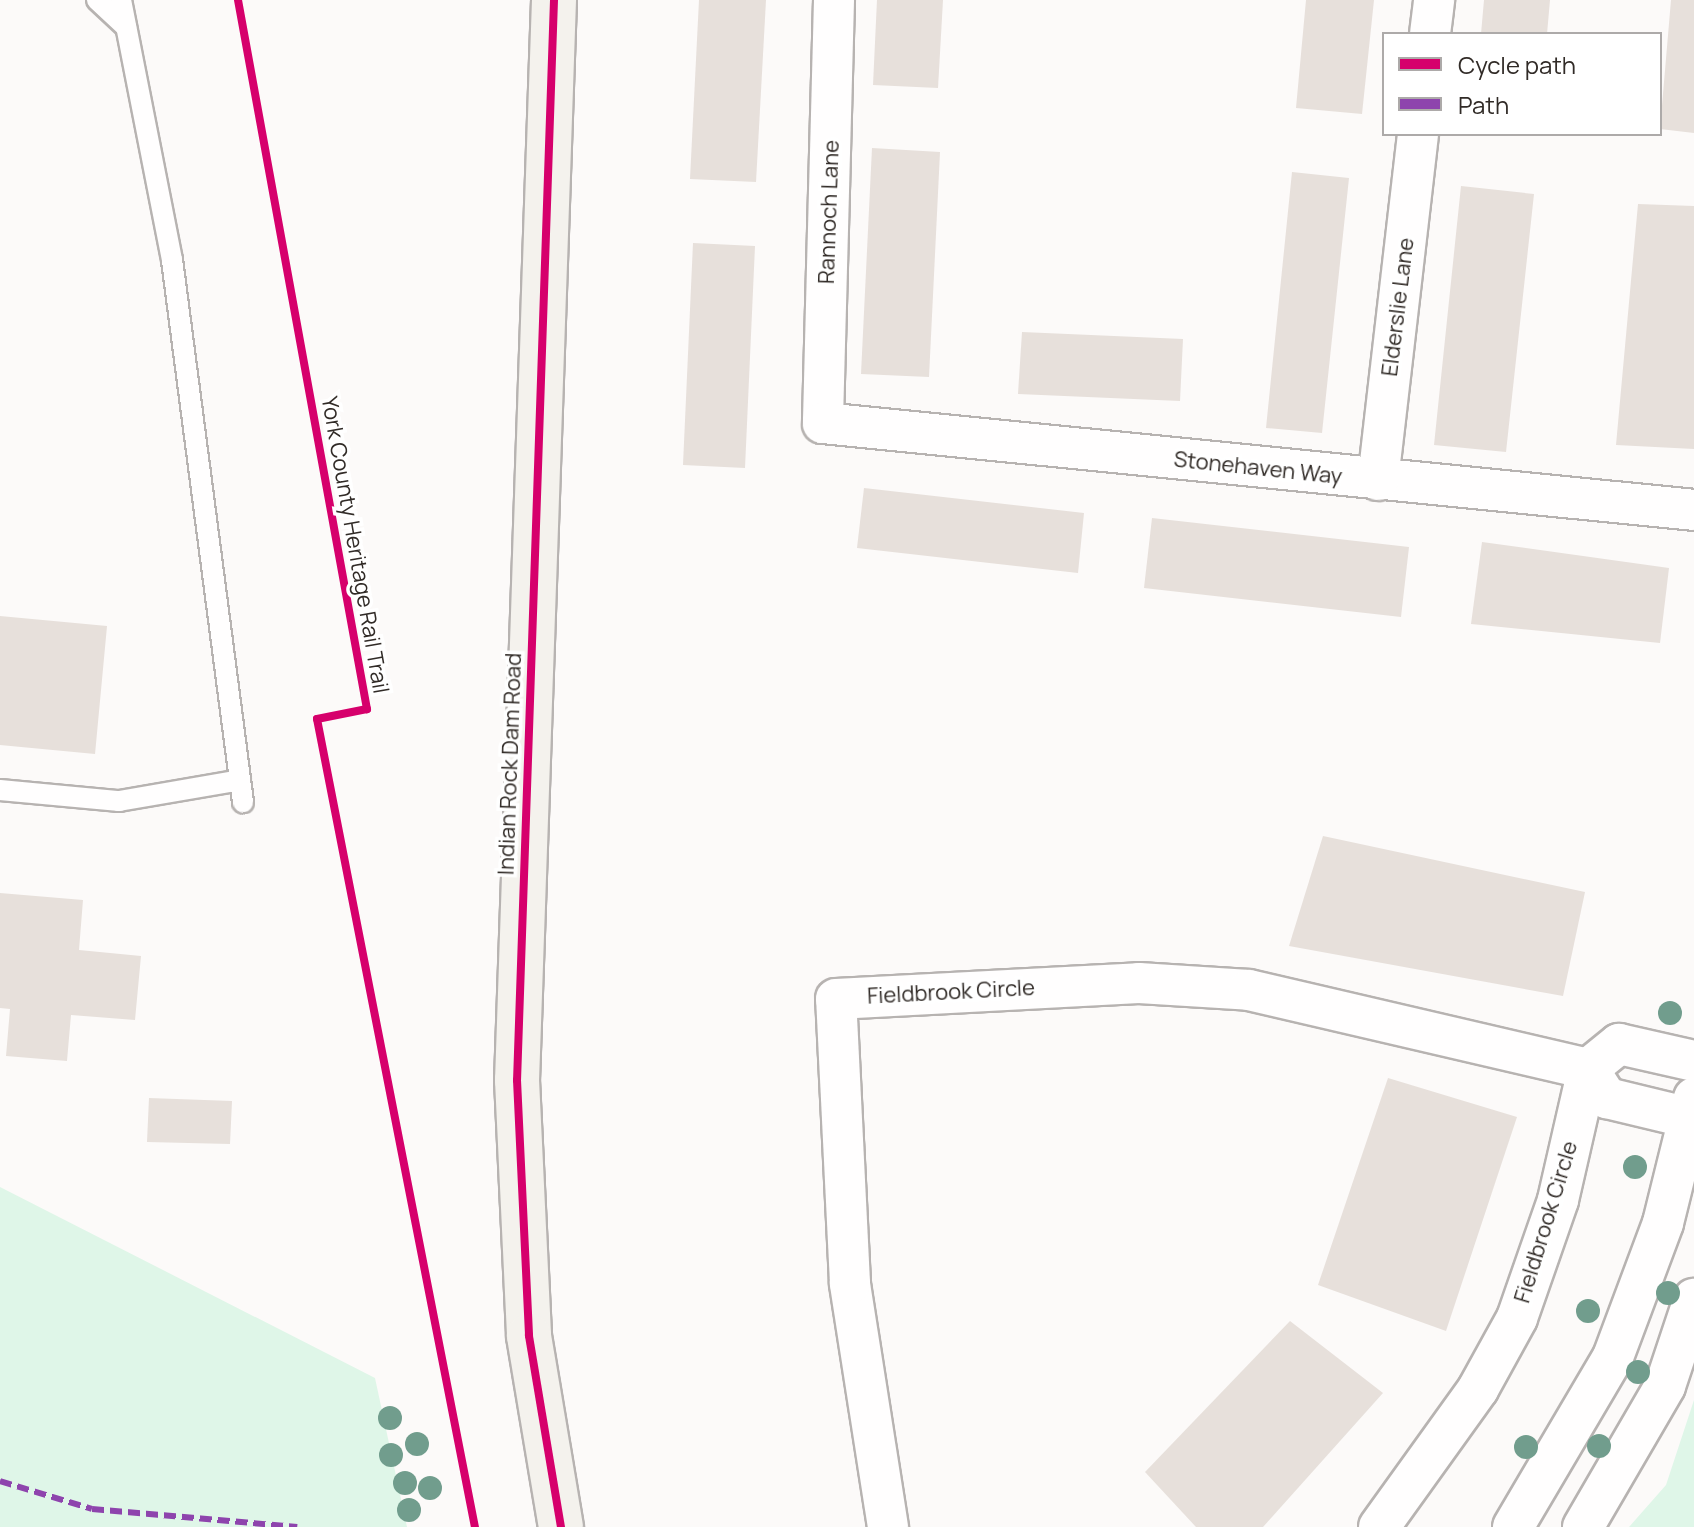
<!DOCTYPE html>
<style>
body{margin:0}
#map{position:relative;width:1694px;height:1527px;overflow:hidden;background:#fcfaf9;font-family:Manrope,sans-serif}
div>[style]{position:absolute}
.green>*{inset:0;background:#dff6e8}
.building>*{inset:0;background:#e7e0db}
.roads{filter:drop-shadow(2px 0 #b7b3b1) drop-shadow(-2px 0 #b7b3b1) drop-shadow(0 2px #b7b3b1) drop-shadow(0 -2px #b7b3b1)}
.lane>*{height:20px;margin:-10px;padding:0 10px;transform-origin:10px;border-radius:10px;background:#fffefe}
.street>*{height:40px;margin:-20px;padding:0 20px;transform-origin:20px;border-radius:20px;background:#fffefe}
.secondary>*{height:44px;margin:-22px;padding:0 22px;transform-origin:22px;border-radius:22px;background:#f4f2ed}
.quiet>*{height:6px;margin-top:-3px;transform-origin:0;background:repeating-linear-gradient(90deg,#8e44ad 0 12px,transparent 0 18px)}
.cycleway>*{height:8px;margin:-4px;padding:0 4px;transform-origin:4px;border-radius:4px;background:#d6006c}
.trees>*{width:24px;height:24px;margin:-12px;border-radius:50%;background:#719d8d}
span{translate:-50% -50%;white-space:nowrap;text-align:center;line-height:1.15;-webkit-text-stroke:7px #fff;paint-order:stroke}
.street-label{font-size:22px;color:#312b27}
.legend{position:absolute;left:1382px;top:32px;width:280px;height:104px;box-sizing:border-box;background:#fff;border:2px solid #adaaa9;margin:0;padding:10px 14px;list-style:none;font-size:24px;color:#312b27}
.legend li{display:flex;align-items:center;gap:16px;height:40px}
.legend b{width:40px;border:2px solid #adaaa9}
</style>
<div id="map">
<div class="green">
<div style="clip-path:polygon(0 1187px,375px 1378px,407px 1527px,0 1527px)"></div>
<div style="clip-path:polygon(1694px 1400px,1694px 1527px,1629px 1527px,1666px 1485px)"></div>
</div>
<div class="building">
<div style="clip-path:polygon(699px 0,766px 0,756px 182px,690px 179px)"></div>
<div style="clip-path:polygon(877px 0,943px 0,938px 88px,873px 85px)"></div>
<div style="clip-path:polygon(1306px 0,1374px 0,1362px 114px,1296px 108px)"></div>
<div style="clip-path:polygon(1484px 0,1550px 0,1547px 34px,1481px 34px)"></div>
<div style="clip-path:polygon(1671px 0,1694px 0,1694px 133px,1660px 129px)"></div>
<div style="clip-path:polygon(872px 148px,940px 152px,929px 377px,861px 374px)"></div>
<div style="clip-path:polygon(1292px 172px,1349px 178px,1322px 433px,1266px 428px)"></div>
<div style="clip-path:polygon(1461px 186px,1534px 194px,1506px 452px,1434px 445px)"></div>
<div style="clip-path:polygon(1638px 204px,1694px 206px,1694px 449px,1616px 445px)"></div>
<div style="clip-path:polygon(693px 243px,755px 246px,745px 468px,683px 465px)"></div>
<div style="clip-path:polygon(1022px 332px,1183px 339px,1180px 401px,1018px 394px)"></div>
<div style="clip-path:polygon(864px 488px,1084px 513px,1078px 573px,857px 548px)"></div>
<div style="clip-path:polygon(1152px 518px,1409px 547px,1401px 617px,1144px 588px)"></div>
<div style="clip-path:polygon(1482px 542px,1669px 568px,1660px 643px,1471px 624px)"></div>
<div style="clip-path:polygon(0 616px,107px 626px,95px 754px,0 745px)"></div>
<div style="clip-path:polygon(1323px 836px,1585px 892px,1563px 996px,1289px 946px)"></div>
<div style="clip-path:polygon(0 893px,83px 900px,79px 950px,141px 956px,135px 1020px,71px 1015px,67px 1061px,6px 1056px,10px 1009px,0 1008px)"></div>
<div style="clip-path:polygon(1388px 1078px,1517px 1117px,1446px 1331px,1318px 1285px)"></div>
<div style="clip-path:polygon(149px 1098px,232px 1101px,230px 1144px,147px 1142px)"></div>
<div style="clip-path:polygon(1290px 1321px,1383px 1393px,1263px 1527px,1196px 1527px,1145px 1472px)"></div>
</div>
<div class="roads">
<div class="lane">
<div style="left:97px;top:0;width:40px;rotate:43deg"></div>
<div style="left:121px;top:0;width:265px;rotate:78.9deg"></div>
<div style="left:172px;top:260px;width:547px;rotate:82.54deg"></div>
<div style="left:0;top:790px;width:120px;rotate:5.3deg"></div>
<div style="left:119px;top:801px;width:123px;rotate:-9.8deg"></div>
</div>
<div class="street">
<div style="left:834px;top:0;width:423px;rotate:91.5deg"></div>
<div style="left:823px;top:423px;width:875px;rotate:5.7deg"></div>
<div style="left:1430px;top:34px;width:34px;rotate:-83deg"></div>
<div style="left:1378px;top:480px;width:348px;rotate:-83.4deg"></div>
<div style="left:888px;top:1527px;width:247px;rotate:-98.9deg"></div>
<div style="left:850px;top:1283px;width:284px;rotate:-92.8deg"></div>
<div style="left:836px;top:999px;width:303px;rotate:-3deg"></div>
<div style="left:1139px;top:983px;width:110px;rotate:3.6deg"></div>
<div style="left:1249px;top:990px;width:348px;rotate:13.1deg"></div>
<div style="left:1588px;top:1069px;width:35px;rotate:57deg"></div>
<div style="left:1607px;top:1098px;width:89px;rotate:13.6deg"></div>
<div style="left:1379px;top:1527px;width:170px;rotate:-54.3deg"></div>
<div style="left:1478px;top:1389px;width:81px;rotate:-61.2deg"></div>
<div style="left:1517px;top:1318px;width:125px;rotate:-70.8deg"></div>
<div style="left:1558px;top:1200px;width:134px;rotate:-77.1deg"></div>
<div style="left:1588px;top:1069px;width:40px;rotate:-39deg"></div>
<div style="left:1619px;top:1044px;width:77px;rotate:12.8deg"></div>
<div style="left:1513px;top:1527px;width:197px;rotate:-59.5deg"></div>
<div style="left:1613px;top:1357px;width:143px;rotate:-69.5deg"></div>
<div style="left:1663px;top:1223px;width:129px;rotate:-76.1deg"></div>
<div style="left:1583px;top:1527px;width:163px;rotate:-59.8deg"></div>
<div style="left:1665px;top:1386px;width:92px;rotate:-71.6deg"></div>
</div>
<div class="secondary">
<div style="left:554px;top:0;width:1081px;rotate:91.96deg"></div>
<div style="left:517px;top:1080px;width:256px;rotate:87.3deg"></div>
<div style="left:529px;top:1336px;width:194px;rotate:80.5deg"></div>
</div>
</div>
<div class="quiet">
<div style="left:0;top:1481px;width:96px;rotate:16.9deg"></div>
<div style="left:92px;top:1509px;width:206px;rotate:5deg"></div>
</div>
<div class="cycleway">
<div style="left:238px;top:0;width:721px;rotate:79.69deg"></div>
<div style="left:367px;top:709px;width:51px;rotate:168.7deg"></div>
<div style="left:317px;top:719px;width:823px;rotate:78.94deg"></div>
<div style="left:554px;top:0;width:1081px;rotate:91.96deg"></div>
<div style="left:517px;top:1080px;width:256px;rotate:87.3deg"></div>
<div style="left:529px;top:1336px;width:194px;rotate:80.5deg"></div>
</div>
<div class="trees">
<div style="left:1670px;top:1013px"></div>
<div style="left:1635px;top:1167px"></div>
<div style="left:1668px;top:1293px"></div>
<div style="left:1588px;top:1311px"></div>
<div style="left:1638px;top:1372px"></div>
<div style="left:390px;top:1418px"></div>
<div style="left:417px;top:1444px"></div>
<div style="left:1599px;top:1446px"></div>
<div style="left:1526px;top:1447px"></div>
<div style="left:391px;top:1455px"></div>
<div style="left:405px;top:1483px"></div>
<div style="left:430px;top:1488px"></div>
<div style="left:409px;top:1510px"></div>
</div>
<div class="street-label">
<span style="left:829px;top:212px;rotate:-88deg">Rannoch Lane</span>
<span style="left:1398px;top:307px;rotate:-83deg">Elderslie Lane</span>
<span style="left:1258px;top:468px;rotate:6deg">Stonehaven Way</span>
<span style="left:355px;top:545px;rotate:80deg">York County Heritage Rail Trail</span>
<span style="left:510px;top:764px;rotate:-88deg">Indian Rock Dam Road</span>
<span style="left:951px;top:992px;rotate:-3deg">Fieldbrook Circle</span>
<span style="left:1546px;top:1222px;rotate:-73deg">Fieldbrook Circle</span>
</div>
<ul class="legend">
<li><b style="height:10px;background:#d6006c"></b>Cycle path</li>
<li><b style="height:10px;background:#8e44ad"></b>Path</li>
</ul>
</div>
